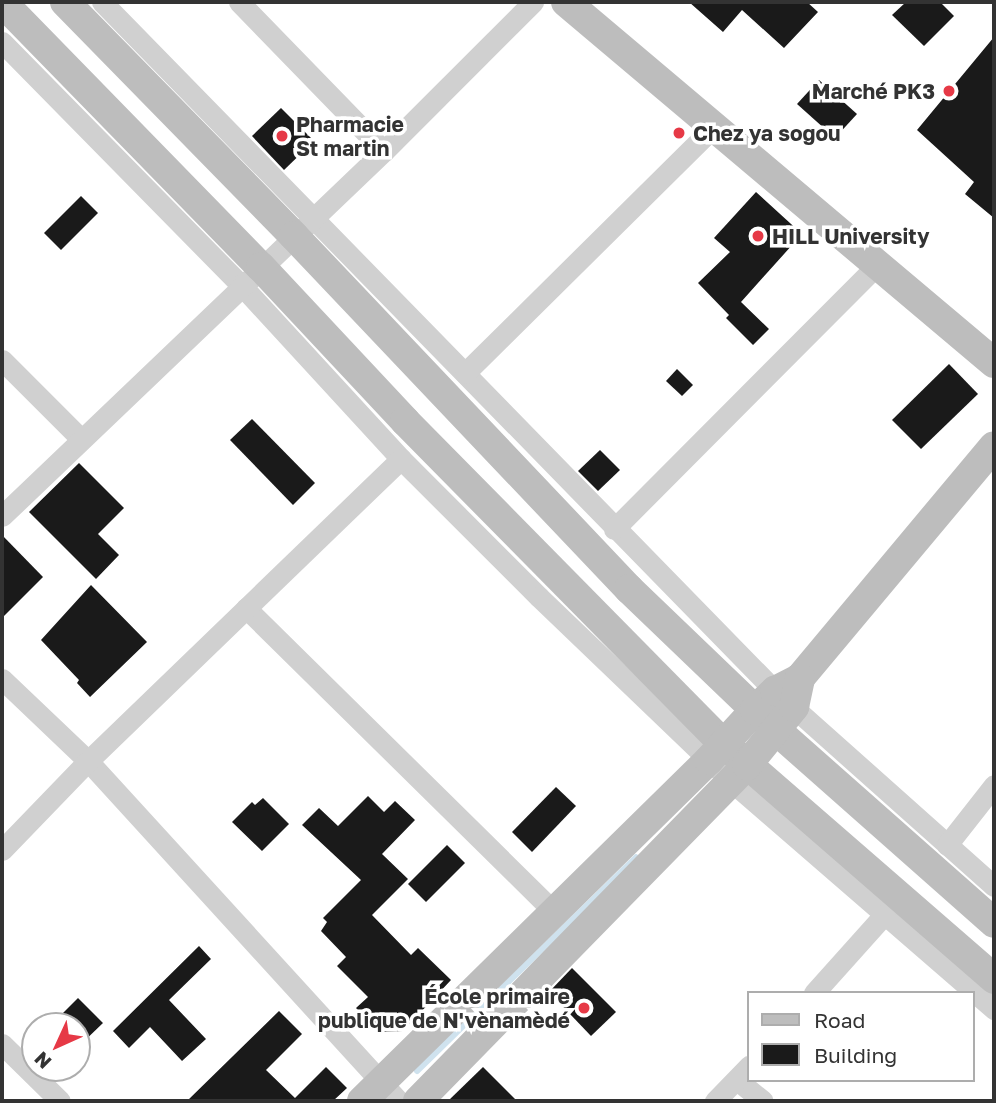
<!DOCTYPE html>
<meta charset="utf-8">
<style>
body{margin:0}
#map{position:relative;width:996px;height:1103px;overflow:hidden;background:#fff;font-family:"Golos Text",sans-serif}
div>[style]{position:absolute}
.stream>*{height:6px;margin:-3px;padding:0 3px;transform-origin:3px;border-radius:3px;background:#cfe2ee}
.building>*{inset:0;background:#1a1a1a}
.street>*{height:21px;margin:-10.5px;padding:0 10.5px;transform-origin:10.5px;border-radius:10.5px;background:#d0d0d0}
.secondary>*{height:30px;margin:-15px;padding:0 15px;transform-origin:15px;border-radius:15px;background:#bdbdbd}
.dots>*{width:19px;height:19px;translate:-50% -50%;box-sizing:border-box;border:4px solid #fff;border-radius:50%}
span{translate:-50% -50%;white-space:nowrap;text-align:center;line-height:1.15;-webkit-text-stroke:7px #fff;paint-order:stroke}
.poi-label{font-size:21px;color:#333;font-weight:700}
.right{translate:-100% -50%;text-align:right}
.left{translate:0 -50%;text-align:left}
.frame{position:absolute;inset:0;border:4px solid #333;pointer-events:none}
.legend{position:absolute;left:747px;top:991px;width:228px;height:91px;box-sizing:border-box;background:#fff;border:2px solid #adadad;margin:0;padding:9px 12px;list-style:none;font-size:21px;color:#333}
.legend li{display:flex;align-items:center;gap:14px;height:35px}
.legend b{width:35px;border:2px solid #adadad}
.north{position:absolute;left:21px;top:1012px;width:70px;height:70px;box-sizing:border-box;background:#fff;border:2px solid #adadad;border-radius:50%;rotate:225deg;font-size:19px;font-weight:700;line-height:28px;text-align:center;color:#333}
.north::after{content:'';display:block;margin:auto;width:24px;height:32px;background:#e63946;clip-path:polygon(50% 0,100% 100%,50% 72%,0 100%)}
</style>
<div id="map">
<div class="stream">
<div style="left:417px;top:1071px;width:306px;rotate:-44.3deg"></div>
</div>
<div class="building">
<div style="clip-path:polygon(689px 2px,807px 2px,818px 12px,784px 48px,742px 10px,723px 32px)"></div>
<div style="clip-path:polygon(906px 2px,940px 2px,954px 16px,924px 46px,892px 15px)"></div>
<div style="clip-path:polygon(994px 37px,994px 218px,965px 194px,974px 182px,917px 130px)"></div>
<div style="clip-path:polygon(819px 80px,857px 114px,835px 138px,797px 104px)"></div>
<div style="clip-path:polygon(281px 108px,314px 141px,284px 170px,252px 136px)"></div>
<div style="clip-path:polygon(756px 192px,802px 234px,741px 302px,769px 329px,753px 345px,726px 318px,729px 315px,698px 283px,730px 252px,714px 238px)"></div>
<div style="clip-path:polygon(81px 196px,98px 213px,61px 250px,44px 233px)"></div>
<div style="clip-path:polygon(949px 364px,978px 394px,921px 449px,892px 420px)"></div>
<div style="clip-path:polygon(677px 369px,693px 385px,682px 396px,666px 381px)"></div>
<div style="clip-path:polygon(252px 419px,315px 483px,293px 505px,230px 440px)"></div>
<div style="clip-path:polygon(600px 450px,620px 470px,598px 491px,578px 471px)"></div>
<div style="clip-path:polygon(79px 463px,124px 508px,98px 534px,119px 555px,96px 579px,29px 512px)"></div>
<div style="clip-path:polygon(2px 535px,43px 577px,2px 618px)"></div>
<div style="clip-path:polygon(91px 585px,147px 642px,90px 697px,77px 683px,79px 680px,41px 640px)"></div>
<div style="clip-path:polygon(556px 787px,576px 806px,532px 852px,512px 832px)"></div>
<div style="clip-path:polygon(368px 796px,384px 812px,395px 801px,415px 820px,382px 854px,408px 879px,372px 915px,411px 955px,418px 948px,451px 980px,403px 1031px,379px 1032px,356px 1008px,368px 997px,337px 966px,346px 957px,321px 931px,327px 922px,323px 918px,361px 880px,302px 825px,319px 808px,338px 826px)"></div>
<div style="clip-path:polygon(263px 798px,289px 824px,262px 851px,232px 822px,252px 802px,255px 805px)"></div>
<div style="clip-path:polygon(447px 845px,465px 863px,426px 902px,408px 884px)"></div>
<div style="clip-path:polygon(199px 946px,211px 959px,169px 1000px,206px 1039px,182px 1061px,150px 1027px,129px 1048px,113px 1031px)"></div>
<div style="clip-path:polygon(572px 968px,616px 1012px,591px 1036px,549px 992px)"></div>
<div style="clip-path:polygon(78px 998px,103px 1023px,77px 1048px,77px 1026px,50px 1026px)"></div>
<div style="clip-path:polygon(279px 1011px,302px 1034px,266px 1070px,295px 1098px,326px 1067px,347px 1088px,333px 1101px,187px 1101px)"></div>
<div style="clip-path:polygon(483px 1067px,517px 1101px,448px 1101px)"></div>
</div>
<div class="street">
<div style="left:102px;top:2px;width:963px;rotate:45.67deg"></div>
<div style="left:775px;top:691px;width:293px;rotate:41.7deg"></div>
<div style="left:239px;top:2px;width:208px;rotate:45.8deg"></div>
<div style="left:2px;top:42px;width:341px;rotate:45.5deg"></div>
<div style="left:241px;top:285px;width:236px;rotate:47.4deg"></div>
<div style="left:401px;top:459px;width:195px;rotate:45deg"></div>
<div style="left:539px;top:597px;width:267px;rotate:43.8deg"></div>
<div style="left:732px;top:782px;width:347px;rotate:40.9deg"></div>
<div style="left:2px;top:360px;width:112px;rotate:45deg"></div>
<div style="left:465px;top:373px;width:350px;rotate:-44.7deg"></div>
<div style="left:2px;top:516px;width:528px;rotate:-43.7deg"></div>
<div style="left:384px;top:151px;width:211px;rotate:-45deg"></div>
<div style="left:614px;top:529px;width:374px;rotate:-45.1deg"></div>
<div style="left:246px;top:608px;width:434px;rotate:44.6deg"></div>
<div style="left:2px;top:679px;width:119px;rotate:43.6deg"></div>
<div style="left:88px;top:761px;width:460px;rotate:47.6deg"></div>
<div style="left:947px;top:845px;width:76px;rotate:-51.9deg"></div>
<div style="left:2px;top:850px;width:124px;rotate:-46deg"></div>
<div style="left:88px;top:761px;width:435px;rotate:-44deg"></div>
<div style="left:814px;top:993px;width:105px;rotate:-48.1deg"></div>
<div style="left:2px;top:1044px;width:81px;rotate:44.5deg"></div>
<div style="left:737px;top:1080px;width:33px;rotate:39deg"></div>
<div style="left:715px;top:1101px;width:49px;rotate:-45.8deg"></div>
</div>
<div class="secondary">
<div style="left:2px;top:2px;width:371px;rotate:45.7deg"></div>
<div style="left:261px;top:267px;width:211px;rotate:46.9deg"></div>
<div style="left:405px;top:421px;width:454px;rotate:45.4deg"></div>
<div style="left:724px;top:744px;width:358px;rotate:41deg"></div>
<div style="left:65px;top:2px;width:327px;rotate:45.6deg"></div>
<div style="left:294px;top:236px;width:487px;rotate:46.5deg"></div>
<div style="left:629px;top:589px;width:204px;rotate:43.8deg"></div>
<div style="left:776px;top:730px;width:291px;rotate:41.5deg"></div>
<div style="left:566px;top:2px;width:560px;rotate:40.15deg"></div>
<div style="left:362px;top:1101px;width:487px;rotate:-44.5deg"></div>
<div style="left:709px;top:760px;width:68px;rotate:-47.4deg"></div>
<div style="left:755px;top:710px;width:28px;rotate:-44deg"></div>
<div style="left:775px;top:691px;width:28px;rotate:-27deg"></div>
<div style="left:800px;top:678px;width:302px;rotate:-50.1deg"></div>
<div style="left:418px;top:1101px;width:470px;rotate:-45.6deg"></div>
<div style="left:747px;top:765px;width:75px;rotate:-51deg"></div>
<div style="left:794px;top:707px;width:30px;rotate:-78deg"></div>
</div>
<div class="dots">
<div style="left:949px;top:91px;background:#e63946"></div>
<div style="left:679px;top:133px;background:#e63946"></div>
<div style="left:282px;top:136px;background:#e63946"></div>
<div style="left:758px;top:236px;background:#e63946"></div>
<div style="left:584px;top:1008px;background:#e63946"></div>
</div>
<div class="poi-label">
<span class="right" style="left:935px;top:91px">Marché PK3</span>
<span class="left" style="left:296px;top:136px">Pharmacie<br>St martin</span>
<span class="left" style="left:693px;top:133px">Chez ya sogou</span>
<span class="left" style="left:772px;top:236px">HILL University</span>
<span class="right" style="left:570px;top:1008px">École primaire<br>publique de N'vènamèdé</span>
</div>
<div class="frame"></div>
<ul class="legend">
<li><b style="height:9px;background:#bdbdbd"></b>Road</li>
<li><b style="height:19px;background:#1a1a1a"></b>Building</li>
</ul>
<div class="north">N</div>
</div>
